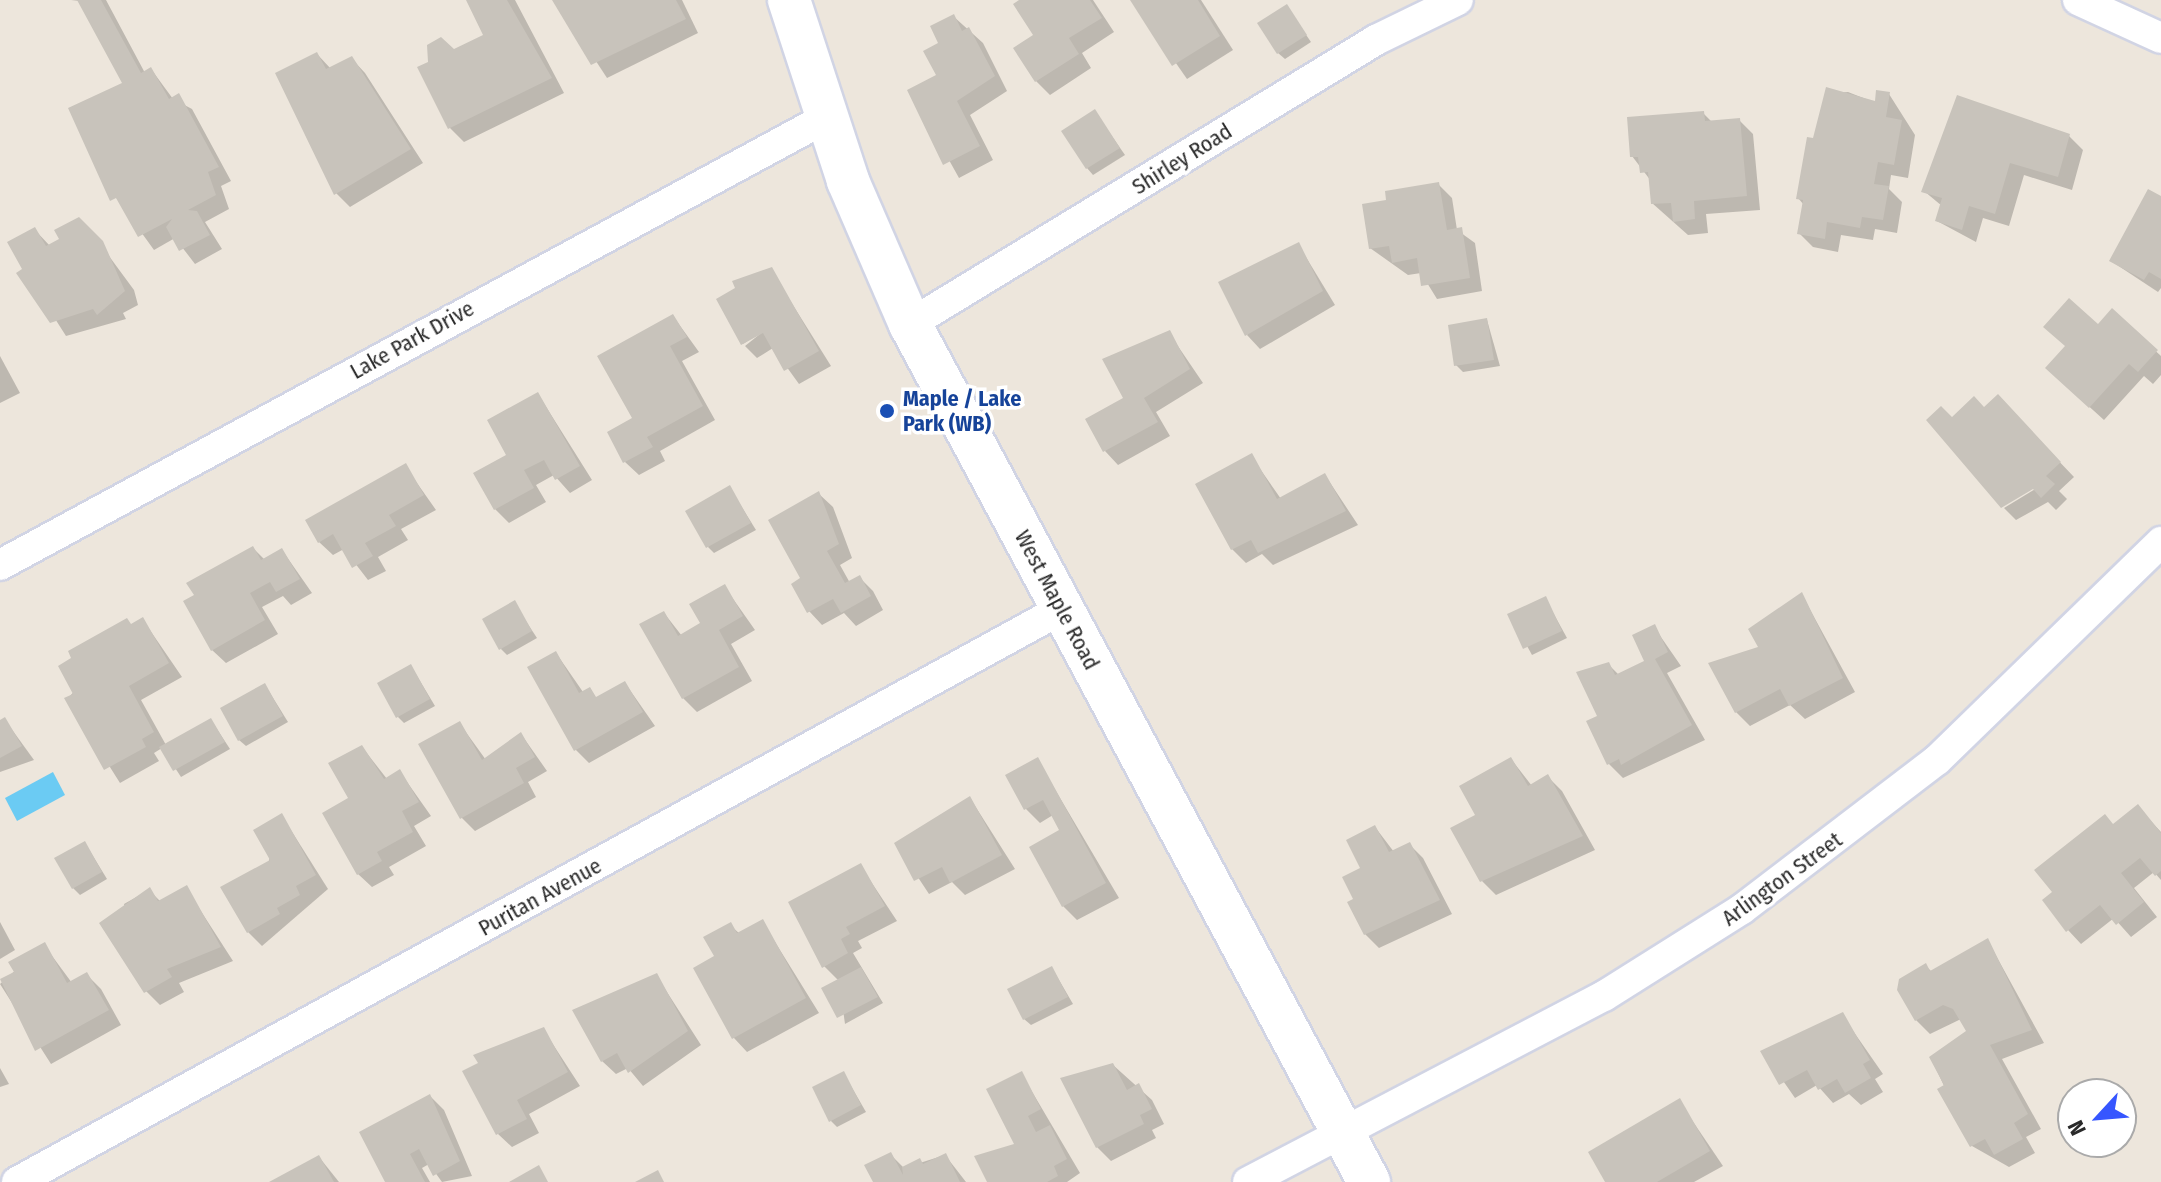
<!DOCTYPE html>
<style>
body{margin:0}
#map{position:relative;width:2161px;height:1182px;overflow:hidden;background:#ede6dc;font-family:"Fira Sans Condensed",sans-serif}
div>[style]{position:absolute}
.water>*{inset:0;background:#6bcbf3}
.shadow>*{inset:0;background:#0003}
.building>*{inset:0;background:#c8c3bb}
.roads{filter:drop-shadow(2px 0 #d1d4e4) drop-shadow(-2px 0 #d1d4e4) drop-shadow(0 2px #d1d4e4) drop-shadow(0 -2px #d1d4e4)}
.street>*{height:30px;margin:-15px;padding:0 15px;transform-origin:15px;border-radius:15px;background:#fff}
.secondary>*{height:42px;margin:-21px;padding:0 21px;transform-origin:21px;border-radius:21px;background:#fff}
.dots>*{width:22px;height:22px;translate:-50% -50%;box-sizing:border-box;border:4px solid #fff;border-radius:50%}
span{translate:-50% -50%;white-space:nowrap;text-align:center;line-height:1.15;-webkit-text-stroke:7px #fff;paint-order:stroke}
.street-label{font-size:22px;color:#2a2a2a}
.transit-label{font-size:22px;color:#164399;font-weight:700}
.left{translate:0 -50%;text-align:left}
.north{position:absolute;left:2057px;top:1078px;width:80px;height:80px;box-sizing:border-box;background:#fff;border:2px solid #aaa;border-radius:50%;rotate:244deg;font-size:22px;font-weight:700;line-height:32px;text-align:center;color:#2a2a2a}
.north::after{content:'';display:block;margin:auto;width:28px;height:36px;background:#3656ff;clip-path:polygon(50% 0,100% 100%,50% 72%,0 100%)}
</style>
<div id="map">
<div class="water">
<div style="clip-path:polygon(53px 772px,65px 795px,17px 821px,5px 798px)"></div>
</div>
<div class="shadow">
<div style="clip-path:polygon(71px 0,106px 0,145px 73px,151px 69px,173px 99px,192px 109px,231px 181px,221px 186px,229px 209px,205px 222px,222px 249px,195px 264px,175px 238px,154px 250px,97px 171px,125px 84px,80px 1px)"></div>
<div style="clip-path:polygon(468px 0,515px 0,564px 93px,464px 142px,450px 128px,454px 51px,486px 36px)"></div>
<div style="clip-path:polygon(556px 0,682px 0,698px 33px,607px 78px)"></div>
<div style="clip-path:polygon(1023px 0,1093px 0,1114px 32px,1082px 53px,1091px 68px,1050px 95px,1036px 81px,1036px 36px)"></div>
<div style="clip-path:polygon(1132px 0,1201px 0,1233px 50px,1187px 79px)"></div>
<div style="clip-path:polygon(1287px 7px,1311px 42px,1285px 59px,1278px 53px)"></div>
<div style="clip-path:polygon(953px 16px,983px 43px,1007px 91px,970px 115px,993px 160px,959px 178px,910px 90px,939px 75px,941px 44px)"></div>
<div style="clip-path:polygon(317px 54px,331px 69px,352px 59px,365px 73px,423px 163px,350px 207px,336px 193px)"></div>
<div style="clip-path:polygon(1848px 92px,1876px 103px,1889px 94px,1915px 135px,1908px 178px,1891px 175px,1889px 189px,1902px 202px,1897px 233px,1875px 229px,1873px 240px,1841px 235px,1838px 252px,1813px 247px,1800px 234px,1804px 205px,1798px 198px,1827px 94px)"></div>
<div style="clip-path:polygon(1095px 112px,1125px 155px,1093px 175px,1087px 168px)"></div>
<div style="clip-path:polygon(1703px 113px,1712px 122px,1739px 120px,1753px 134px,1760px 210px,1706px 214px,1708px 233px,1688px 235px,1652px 203px,1651px 181px,1632px 156px)"></div>
<div style="clip-path:polygon(2069px 136px,2083px 150px,2072px 190px,2024px 175px,2009px 226px,1983px 218px,1976px 242px,1937px 221px,1942px 206px,1924px 191px)"></div>
<div style="clip-path:polygon(1438px 184px,1452px 198px,1457px 230px,1475px 243px,1482px 291px,1437px 299px,1421px 273px,1408px 275px,1370px 248px,1388px 202px)"></div>
<div style="clip-path:polygon(2161px 197px,2161px 288px,2158px 292px,2111px 261px)"></div>
<div style="clip-path:polygon(34px 229px,50px 246px,92px 233px,134px 290px,138px 305px,123px 313px,126px 319px,66px 336px,24px 270px)"></div>
<div style="clip-path:polygon(1298px 244px,1335px 305px,1260px 349px,1247px 335px)"></div>
<div style="clip-path:polygon(771px 270px,831px 366px,799px 384px,773px 348px,757px 358px,745px 346px,770px 326px,743px 344px)"></div>
<div style="clip-path:polygon(2112px 311px,2161px 356px,2161px 375px,2153px 384px,2144px 376px,2104px 420px,2062px 382px)"></div>
<div style="clip-path:polygon(673px 316px,699px 352px,682px 361px,715px 420px,660px 451px,665px 461px,639px 475px,625px 462px)"></div>
<div style="clip-path:polygon(1487px 320px,1500px 366px,1463px 372px,1456px 365px)"></div>
<div style="clip-path:polygon(1169px 333px,1203px 383px,1156px 412px,1170px 436px,1118px 465px,1105px 451px,1126px 399px)"></div>
<div style="clip-path:polygon(0 356px,20px 393px,0 403px)"></div>
<div style="clip-path:polygon(538px 394px,592px 480px,570px 493px,554px 475px,536px 485px,546px 502px,509px 523px,495px 509px)"></div>
<div style="clip-path:polygon(2011px 411px,2074px 477px,2059px 491px,2067px 499px,2056px 510px,2048px 502px,2016px 520px,2004px 508px,2042px 485px,1952px 420px)"></div>
<div style="clip-path:polygon(1251px 456px,1281px 499px,1325px 475px,1358px 525px,1273px 565px,1262px 554px,1246px 563px,1232px 549px)"></div>
<div style="clip-path:polygon(405px 466px,436px 510px,401px 529px,408px 540px,378px 557px,386px 571px,368px 580px,344px 549px,333px 555px,319px 542px)"></div>
<div style="clip-path:polygon(730px 488px,756px 530px,714px 553px,708px 547px)"></div>
<div style="clip-path:polygon(819px 494px,833px 507px,852px 558px,840px 565px,850px 583px,859px 577px,873px 591px,883px 610px,856px 626px,844px 613px,822px 625px,809px 611px,803px 579px)"></div>
<div style="clip-path:polygon(253px 548px,265px 560px,282px 550px,312px 593px,291px 605px,283px 596px,262px 607px,278px 634px,226px 663px,212px 650px)"></div>
<div style="clip-path:polygon(724px 586px,755px 630px,731px 644px,752px 681px,697px 712px,683px 698px,664px 613px,682px 636px,703px 624px)"></div>
<div style="clip-path:polygon(1802px 595px,1855px 692px,1805px 719px,1790px 705px,1750px 726px,1736px 712px,1760px 648px)"></div>
<div style="clip-path:polygon(1545px 598px,1567px 638px,1532px 655px,1510px 615px)"></div>
<div style="clip-path:polygon(514px 603px,537px 638px,507px 655px,501px 649px)"></div>
<div style="clip-path:polygon(143px 620px,182px 677px,141px 700px,166px 745px,211px 720px,230px 749px,181px 777px,162px 748px,154px 753px,159px 761px,120px 783px,67px 699px)"></div>
<div style="clip-path:polygon(1654px 627px,1681px 666px,1667px 673px,1705px 740px,1623px 778px,1609px 764px,1599px 717px,1609px 665px,1619px 675px,1647px 662px)"></div>
<div style="clip-path:polygon(556px 653px,583px 692px,598px 698px,625px 683px,655px 726px,589px 763px,575px 749px)"></div>
<div style="clip-path:polygon(411px 666px,435px 706px,404px 723px,398px 717px)"></div>
<div style="clip-path:polygon(265px 685px,288px 722px,246px 746px,239px 740px)"></div>
<div style="clip-path:polygon(5px 720px,34px 760px,0 772px,0 723px)"></div>
<div style="clip-path:polygon(460px 724px,486px 760px,521px 734px,547px 771px,528px 782px,536px 797px,475px 831px,461px 817px)"></div>
<div style="clip-path:polygon(362px 747px,387px 779px,400px 772px,431px 816px,414px 826px,426px 846px,389px 867px,394px 875px,372px 887px,358px 874px)"></div>
<div style="clip-path:polygon(1037px 759px,1119px 898px,1077px 920px,1063px 906px,1062px 831px,1053px 815px,1040px 823px,1026px 809px,1008px 776px)"></div>
<div style="clip-path:polygon(1511px 759px,1532px 786px,1548px 777px,1562px 791px,1595px 850px,1496px 895px,1482px 881px,1478px 816px)"></div>
<div style="clip-path:polygon(970px 798px,1015px 869px,965px 895px,952px 882px,929px 894px,896px 844px)"></div>
<div style="clip-path:polygon(2138px 807px,2161px 832px,2161px 880px,2154px 872px,2134px 888px,2157px 917px,2131px 937px,2114px 918px,2081px 944px,2068px 930px,2055px 893px)"></div>
<div style="clip-path:polygon(282px 816px,328px 889px,262px 946px,248px 932px)"></div>
<div style="clip-path:polygon(1375px 827px,1394px 852px,1409px 844px,1423px 858px,1452px 914px,1379px 948px,1365px 934px,1356px 899px)"></div>
<div style="clip-path:polygon(85px 843px,107px 879px,80px 895px,73px 888px)"></div>
<div style="clip-path:polygon(860px 865px,897px 921px,858px 941px,862px 948px,853px 953px,883px 1003px,845px 1024px,839px 981px,824px 966px)"></div>
<div style="clip-path:polygon(186px 888px,233px 961px,179px 983px,184px 992px,160px 1005px,146px 991px,124px 904px,149px 890px,161px 902px)"></div>
<div style="clip-path:polygon(762px 921px,819px 1013px,747px 1052px,734px 1038px,716px 957px,730px 925px,740px 934px)"></div>
<div style="clip-path:polygon(0 922px,15px 950px,0 959px)"></div>
<div style="clip-path:polygon(1988px 941px,2044px 1043px,2002px 1059px,2041px 1129px,2026px 1137px,2035px 1153px,2009px 1167px,1972px 1146px,1931px 1058px,1968px 1032px,1961px 1019px,1930px 1034px,1916px 1020px,1926px 966px,1932px 972px)"></div>
<div style="clip-path:polygon(44px 945px,72px 983px,87px 975px,101px 989px,121px 1025px,51px 1064px,0 984px)"></div>
<div style="clip-path:polygon(1052px 968px,1073px 1004px,1031px 1025px,1024px 1019px)"></div>
<div style="clip-path:polygon(656px 975px,701px 1045px,643px 1086px,628px 1068px,616px 1074px,602px 1061px)"></div>
<div style="clip-path:polygon(1842px 1015px,1883px 1074px,1875px 1079px,1883px 1092px,1861px 1105px,1849px 1094px,1833px 1103px,1817px 1085px,1795px 1098px,1763px 1052px)"></div>
<div style="clip-path:polygon(543px 1029px,580px 1086px,529px 1114px,539px 1133px,512px 1147px,498px 1134px)"></div>
<div style="clip-path:polygon(1113px 1065px,1152px 1100px,1164px 1124px,1152px 1130px,1156px 1138px,1111px 1161px,1097px 1147px)"></div>
<div style="clip-path:polygon(0 1068px,9px 1084px,0 1087px)"></div>
<div style="clip-path:polygon(1021px 1073px,1080px 1173px,1067px 1182px,989px 1182px,1017px 1145px)"></div>
<div style="clip-path:polygon(844px 1074px,866px 1112px,837px 1127px,831px 1121px)"></div>
<div style="clip-path:polygon(430px 1096px,444px 1110px,472px 1176px,442px 1182px,429px 1164px,422px 1168px,430px 1182px,388px 1182px)"></div>
<div style="clip-path:polygon(1679px 1101px,1723px 1166px,1694px 1182px,1607px 1182px)"></div>
<div style="clip-path:polygon(890px 1154px,904px 1168px,945px 1155px,966px 1182px,877px 1182px)"></div>
<div style="clip-path:polygon(319px 1157px,339px 1182px,273px 1182px)"></div>
</div>
<div class="building">
<div style="clip-path:polygon(77px 0,101px 0,141px 73px,151px 67px,169px 99px,179px 93px,219px 167px,208px 172px,216px 195px,188px 210px,197px 211px,210px 235px,179px 251px,166px 227px,172px 219px,138px 237px,116px 198px,110px 201px,68px 108px,122px 83px)"></div>
<div style="clip-path:polygon(466px 0,507px 0,552px 78px,448px 129px,417px 67px,428px 62px,427px 45px,441px 37px,454px 49px,483px 35px)"></div>
<div style="clip-path:polygon(552px 0,676px 0,686px 19px,591px 65px)"></div>
<div style="clip-path:polygon(1019px 0,1090px 0,1102px 18px,1069px 38px,1079px 54px,1035px 82px,1013px 48px,1033px 35px,1013px 4px)"></div>
<div style="clip-path:polygon(1130px 0,1198px 0,1220px 36px,1172px 66px)"></div>
<div style="clip-path:polygon(1287px 4px,1307px 35px,1277px 54px,1257px 23px)"></div>
<div style="clip-path:polygon(954px 14px,962px 31px,969px 27px,995px 76px,957px 101px,980px 146px,943px 165px,907px 90px,936px 75px,923px 51px,938px 43px,930px 26px)"></div>
<div style="clip-path:polygon(317px 52px,326px 69px,352px 56px,411px 149px,334px 195px,275px 73px)"></div>
<div style="clip-path:polygon(1826px 87px,1875px 101px,1876px 90px,1890px 92px,1886px 117px,1902px 120px,1894px 165px,1878px 162px,1874px 184px,1889px 186px,1883px 220px,1862px 217px,1860px 228px,1827px 222px,1825px 239px,1797px 234px,1803px 200px,1796px 199px,1807px 137px,1813px 138px)"></div>
<div style="clip-path:polygon(1957px 95px,2070px 134px,2058px 177px,2010px 163px,1995px 214px,1969px 206px,1962px 230px,1935px 221px,1942px 198px,1921px 192px)"></div>
<div style="clip-path:polygon(1095px 109px,1120px 148px,1086px 169px,1061px 131px)"></div>
<div style="clip-path:polygon(1704px 111px,1705px 121px,1740px 118px,1747px 196px,1694px 201px,1695px 219px,1673px 222px,1671px 203px,1651px 204px,1648px 172px,1640px 173px,1638px 157px,1630px 157px,1627px 117px)"></div>
<div style="clip-path:polygon(1439px 182px,1447px 230px,1462px 227px,1470px 278px,1421px 286px,1417px 258px,1392px 263px,1389px 246px,1369px 249px,1362px 204px,1386px 200px,1385px 191px)"></div>
<div style="clip-path:polygon(2148px 189px,2161px 196px,2161px 279px,2149px 272px,2144px 280px,2109px 261px)"></div>
<div style="clip-path:polygon(79px 217px,103px 241px,125px 291px,97px 315px,93px 309px,50px 323px,16px 273px,22px 269px,7px 242px,35px 227px,46px 246px,59px 239px,54px 230px)"></div>
<div style="clip-path:polygon(1299px 242px,1323px 291px,1245px 336px,1218px 282px)"></div>
<div style="clip-path:polygon(772px 267px,819px 351px,784px 371px,763px 333px,741px 345px,716px 299px,735px 288px,732px 281px)"></div>
<div style="clip-path:polygon(2069px 298px,2098px 324px,2112px 308px,2158px 350px,2138px 372px,2129px 364px,2089px 408px,2045px 368px,2065px 346px,2043px 327px)"></div>
<div style="clip-path:polygon(673px 314px,687px 337px,670px 346px,703px 406px,647px 437px,653px 447px,623px 463px,607px 432px,632px 418px,597px 356px)"></div>
<div style="clip-path:polygon(1487px 318px,1494px 360px,1454px 366px,1448px 325px)"></div>
<div style="clip-path:polygon(1170px 330px,1190px 369px,1144px 398px,1158px 422px,1103px 452px,1085px 419px,1123px 398px,1102px 359px)"></div>
<div style="clip-path:polygon(538px 392px,580px 466px,555px 480px,544px 460px,524px 470px,534px 488px,494px 510px,473px 473px,506px 455px,487px 420px)"></div>
<div style="clip-path:polygon(1998px 394px,2061px 462px,2046px 476px,2055px 484px,2041px 498px,2033px 489px,2001px 508px,1926px 420px,1941px 406px,1952px 417px,1974px 396px,1984px 407px)"></div>
<div style="clip-path:polygon(1252px 453px,1277px 499px,1325px 473px,1346px 511px,1258px 553px,1251px 540px,1231px 550px,1195px 484px)"></div>
<div style="clip-path:polygon(406px 463px,424px 495px,389px 515px,396px 526px,365px 543px,373px 556px,352px 568px,333px 534px,318px 543px,305px 520px)"></div>
<div style="clip-path:polygon(730px 485px,751px 523px,706px 548px,685px 511px)"></div>
<div style="clip-path:polygon(819px 491px,839px 544px,827px 551px,845px 583px,860px 575px,871px 596px,841px 613px,833px 599px,807px 613px,791px 584px,800px 578px,768px 520px)"></div>
<div style="clip-path:polygon(253px 546px,261px 560px,282px 548px,300px 579px,276px 592px,270px 582px,250px 593px,265px 620px,211px 651px,183px 601px,194px 595px,186px 583px)"></div>
<div style="clip-path:polygon(725px 584px,743px 616px,719px 630px,739px 667px,682px 699px,639px 624px,664px 611px,678px 636px,700px 623px,689px 604px)"></div>
<div style="clip-path:polygon(1802px 592px,1843px 678px,1789px 706px,1780px 689px,1735px 713px,1708px 663px,1758px 647px,1748px 629px)"></div>
<div style="clip-path:polygon(1546px 596px,1562px 631px,1523px 649px,1507px 614px)"></div>
<div style="clip-path:polygon(515px 600px,532px 631px,499px 650px,482px 619px)"></div>
<div style="clip-path:polygon(143px 617px,169px 663px,129px 686px,154px 732px,142px 739px,146px 747px,104px 770px,64px 698px,73px 694px,58px 666px,71px 658px,68px 651px,127px 618px,131px 624px)"></div>
<div style="clip-path:polygon(1655px 624px,1668px 652px,1655px 659px,1692px 725px,1621px 765px,1619px 759px,1607px 765px,1586px 721px,1597px 716px,1576px 672px,1609px 662px,1615px 675px,1644px 661px,1632px 635px)"></div>
<div style="clip-path:polygon(556px 651px,579px 693px,590px 687px,596px 697px,625px 681px,643px 712px,574px 751px,527px 667px)"></div>
<div style="clip-path:polygon(411px 664px,430px 699px,396px 718px,377px 683px)"></div>
<div style="clip-path:polygon(265px 683px,283px 716px,238px 741px,220px 708px)"></div>
<div style="clip-path:polygon(5px 717px,22px 746px,0 758px,0 720px)"></div>
<div style="clip-path:polygon(211px 718px,225px 742px,173px 771px,159px 747px)"></div>
<div style="clip-path:polygon(460px 721px,482px 760px,521px 732px,535px 757px,516px 768px,524px 783px,460px 819px,418px 744px)"></div>
<div style="clip-path:polygon(362px 745px,384px 779px,400px 769px,419px 802px,402px 811px,413px 832px,377px 852px,382px 861px,357px 875px,322px 813px,348px 798px,328px 763px)"></div>
<div style="clip-path:polygon(1038px 757px,1106px 883px,1062px 907px,1029px 847px,1059px 830px,1043px 800px,1024px 810px,1005px 775px)"></div>
<div style="clip-path:polygon(1511px 757px,1528px 786px,1548px 774px,1583px 836px,1480px 882px,1450px 828px,1475px 815px,1459px 786px)"></div>
<div style="clip-path:polygon(970px 796px,1002px 855px,950px 883px,942px 867px,914px 881px,894px 843px)"></div>
<div style="clip-path:polygon(2138px 804px,2161px 833px,2161px 871px,2155px 876px,2140px 858px,2121px 873px,2144px 902px,2116px 925px,2100px 905px,2066px 932px,2042px 900px,2052px 892px,2034px 870px,2105px 814px,2113px 824px)"></div>
<div style="clip-path:polygon(282px 813px,316px 875px,296px 886px,300px 895px,277px 908px,280px 914px,247px 933px,220px 887px,270px 860px,253px 830px)"></div>
<div style="clip-path:polygon(1375px 825px,1389px 852px,1410px 842px,1440px 900px,1364px 935px,1347px 902px,1353px 899px,1342px 877px,1360px 868px,1346px 840px)"></div>
<div style="clip-path:polygon(85px 841px,102px 872px,72px 889px,54px 858px)"></div>
<div style="clip-path:polygon(861px 863px,885px 906px,846px 927px,850px 934px,841px 939px,848px 953px,822px 968px,788px 902px)"></div>
<div style="clip-path:polygon(187px 885px,221px 947px,167px 969px,172px 977px,144px 993px,99px 923px,150px 887px,158px 901px)"></div>
<div style="clip-path:polygon(763px 919px,806px 998px,732px 1039px,693px 968px,714px 956px,703px 937px,731px 922px,737px 933px)"></div>
<div style="clip-path:polygon(1988px 938px,2032px 1030px,1990px 1045px,2028px 1114px,2014px 1123px,2023px 1139px,1994px 1155px,1985px 1139px,1970px 1147px,1937px 1089px,1944px 1085px,1929px 1057px,1966px 1031px,1953px 1009px,1943px 1005px,1915px 1021px,1897px 990px,1899px 979px,1926px 963px,1930px 971px)"></div>
<div style="clip-path:polygon(45px 942px,67px 983px,87px 972px,109px 1010px,35px 1051px,0 979px,14px 972px,8px 962px)"></div>
<div style="clip-path:polygon(1052px 966px,1068px 997px,1023px 1020px,1007px 989px)"></div>
<div style="clip-path:polygon(861px 967px,878px 997px,837px 1018px,821px 988px)"></div>
<div style="clip-path:polygon(657px 973px,688px 1031px,628px 1073px,617px 1053px,601px 1062px,572px 1010px)"></div>
<div style="clip-path:polygon(1843px 1012px,1870px 1060px,1863px 1064px,1871px 1078px,1845px 1093px,1837px 1079px,1818px 1090px,1807px 1070px,1779px 1085px,1760px 1051px)"></div>
<div style="clip-path:polygon(544px 1027px,568px 1072px,517px 1100px,527px 1119px,496px 1135px,462px 1071px,478px 1063px,473px 1055px)"></div>
<div style="clip-path:polygon(1113px 1063px,1127px 1090px,1139px 1083px,1152px 1109px,1140px 1115px,1144px 1124px,1096px 1148px,1060px 1078px)"></div>
<div style="clip-path:polygon(844px 1071px,861px 1105px,829px 1122px,812px 1087px)"></div>
<div style="clip-path:polygon(1022px 1071px,1041px 1109px,1028px 1116px,1036px 1132px,1050px 1125px,1067px 1159px,1054px 1166px,1058px 1176px,1047px 1182px,987px 1182px,974px 1156px,1014px 1144px,986px 1089px)"></div>
<div style="clip-path:polygon(430px 1094px,460px 1161px,433px 1176px,419px 1149px,410px 1154px,425px 1182px,385px 1182px,359px 1132px)"></div>
<div style="clip-path:polygon(1680px 1098px,1710px 1151px,1657px 1182px,1605px 1182px,1588px 1152px)"></div>
<div style="clip-path:polygon(891px 1152px,903px 1175px,902px 1167px,920px 1158px,923px 1164px,946px 1153px,960px 1182px,873px 1182px,864px 1165px)"></div>
<div style="clip-path:polygon(319px 1155px,334px 1182px,269px 1182px)"></div>
<div style="clip-path:polygon(539px 1165px,548px 1182px,509px 1182px)"></div>
<div style="clip-path:polygon(658px 1170px,664px 1182px,635px 1182px)"></div>
</div>
<div class="roads">
<div class="street">
<div style="left:2078px;top:0;width:91px;rotate:24.6deg"></div>
<div style="left:910px;top:324px;width:546px;rotate:-31.36deg"></div>
<div style="left:1376px;top:40px;width:91px;rotate:-26deg"></div>
<div style="left:0;top:565px;width:939px;rotate:-28.42deg"></div>
<div style="left:17px;top:1182px;width:1192px;rotate:-28.74deg"></div>
<div style="left:1248px;top:1182px;width:402px;rotate:-27.6deg"></div>
<div style="left:1604px;top:996px;width:163px;rotate:-32.2deg"></div>
<div style="left:1742px;top:909px;width:245px;rotate:-37.4deg"></div>
<div style="left:1937px;top:760px;width:313px;rotate:-44.2deg"></div>
</div>
<div class="secondary">
<div style="left:789px;top:0;width:190px;rotate:71.9deg"></div>
<div style="left:848px;top:181px;width:156px;rotate:66.6deg"></div>
<div style="left:910px;top:324px;width:973px;rotate:61.85deg"></div>
</div>
</div>
<div class="dots">
<div style="left:887px;top:411px;background:#1a4fb4"></div>
</div>
<div class="street-label">
<span style="left:1182px;top:159px;rotate:-32deg">Shirley Road</span>
<span style="left:412px;top:340px;rotate:-29deg">Lake Park Drive</span>
<span style="left:1057px;top:600px;rotate:62deg">West Maple Road</span>
<span style="left:1782px;top:879px;rotate:-36deg">Arlington Street</span>
<span style="left:540px;top:897px;rotate:-29deg">Puritan Avenue</span>
</div>
<div class="transit-label">
<span class="left" style="left:903px;top:411px">Maple / Lake<br>Park (WB)</span>
</div>
<div class="north">N</div>
</div>
